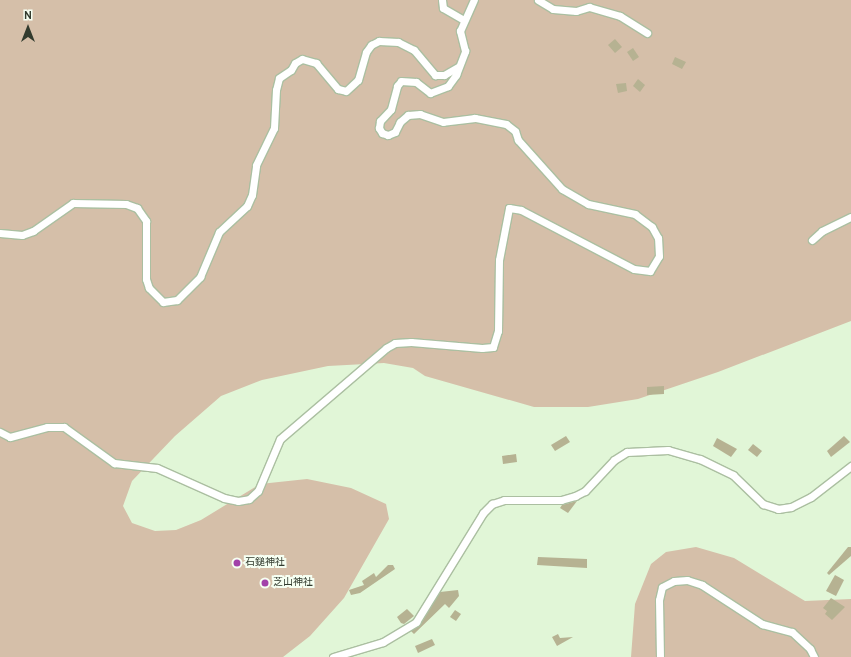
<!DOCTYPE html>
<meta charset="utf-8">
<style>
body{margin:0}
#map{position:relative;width:851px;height:657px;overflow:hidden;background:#e1f6d7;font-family:Overpass,"Noto Sans JP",sans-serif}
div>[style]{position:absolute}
.green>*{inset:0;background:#d5bfa9}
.building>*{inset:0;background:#b6b292}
.roads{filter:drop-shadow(1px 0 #abbfa1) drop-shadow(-1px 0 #abbfa1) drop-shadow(0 1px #abbfa1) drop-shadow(0 -1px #abbfa1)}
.minor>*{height:7px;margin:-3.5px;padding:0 3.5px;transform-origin:3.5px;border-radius:3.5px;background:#fff}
.dots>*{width:11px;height:11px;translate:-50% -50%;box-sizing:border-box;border:2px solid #f6fff2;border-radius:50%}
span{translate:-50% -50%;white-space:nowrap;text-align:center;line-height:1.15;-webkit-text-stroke:4px #f6fff2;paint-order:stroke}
.poi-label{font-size:10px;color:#323b2e}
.left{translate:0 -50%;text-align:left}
.north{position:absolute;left:8px;top:8px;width:40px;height:40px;-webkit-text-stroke:3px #f6fff2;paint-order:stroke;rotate:0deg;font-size:11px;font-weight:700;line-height:16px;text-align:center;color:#323b2e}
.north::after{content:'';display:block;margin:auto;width:14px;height:18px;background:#323b2e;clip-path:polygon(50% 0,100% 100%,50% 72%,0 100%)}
</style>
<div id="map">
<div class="green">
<div style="clip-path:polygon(0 0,851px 0,851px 321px,718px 372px,638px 399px,588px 407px,534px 407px,425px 376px,413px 368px,384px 363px,328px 366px,262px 380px,221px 396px,175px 436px,132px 481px,123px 506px,132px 523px,155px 531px,176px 530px,201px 520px,260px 484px,307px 479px,351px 488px,386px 504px,389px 519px,344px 598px,310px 636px,283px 657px,0 657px)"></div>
<div style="clip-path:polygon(696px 547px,734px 558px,805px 601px,851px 599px,851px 657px,631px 657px,635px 604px,651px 564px,666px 552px)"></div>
</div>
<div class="building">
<div style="clip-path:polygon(615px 39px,622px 47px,615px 53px,608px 45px)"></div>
<div style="clip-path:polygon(633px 48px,639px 57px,633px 61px,627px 52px)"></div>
<div style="clip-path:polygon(675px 57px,686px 62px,682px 69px,672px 64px)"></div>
<div style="clip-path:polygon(638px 79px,645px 85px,640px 92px,633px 86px)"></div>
<div style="clip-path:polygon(626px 83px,627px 91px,618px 93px,616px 84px)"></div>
<div style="clip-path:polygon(664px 386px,664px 394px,647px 395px,647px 387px)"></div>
<div style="clip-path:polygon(566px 436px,570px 442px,555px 451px,551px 445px)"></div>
<div style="clip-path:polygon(844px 436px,850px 442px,831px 457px,827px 451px)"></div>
<div style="clip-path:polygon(717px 438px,737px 449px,731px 457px,713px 446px)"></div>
<div style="clip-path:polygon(753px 444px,762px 451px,757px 457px,748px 450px)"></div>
<div style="clip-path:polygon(516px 454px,517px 462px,503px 464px,502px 456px)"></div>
<div style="clip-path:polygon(577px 501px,568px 513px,560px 508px,562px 505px)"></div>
<div style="clip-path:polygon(848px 547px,851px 547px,851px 556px,829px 575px,827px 573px)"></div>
<div style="clip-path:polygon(538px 557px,587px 559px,587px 568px,537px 565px)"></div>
<div style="clip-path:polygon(388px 565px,393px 565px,395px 569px,360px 593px,351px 595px,349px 590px,364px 585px,362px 581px,374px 573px,376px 577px)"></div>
<div style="clip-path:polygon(835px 575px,844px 580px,836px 596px,826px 591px)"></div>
<div style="clip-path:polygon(458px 590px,459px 596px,449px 608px,445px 604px,414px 634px,411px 631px,420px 625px,440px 592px)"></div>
<div style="clip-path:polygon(831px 598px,845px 607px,832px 620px,825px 614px,827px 611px,823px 608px)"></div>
<div style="clip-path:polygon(407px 609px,414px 616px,404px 624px,401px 623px,397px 617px)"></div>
<div style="clip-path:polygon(455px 610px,461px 614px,456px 621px,450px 617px)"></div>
<div style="clip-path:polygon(558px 634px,560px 638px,573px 637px,557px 646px,552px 637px)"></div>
<div style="clip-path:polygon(432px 639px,435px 645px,418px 653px,415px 646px)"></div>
</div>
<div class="roads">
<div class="minor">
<div style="left:442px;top:0;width:8px;rotate:83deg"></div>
<div style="left:443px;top:8px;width:24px;rotate:30deg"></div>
<div style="left:538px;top:0;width:17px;rotate:31deg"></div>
<div style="left:553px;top:9px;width:23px;rotate:5deg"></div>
<div style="left:576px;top:11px;width:14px;rotate:-17deg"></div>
<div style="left:589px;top:7px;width:32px;rotate:16deg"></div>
<div style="left:620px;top:16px;width:32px;rotate:32deg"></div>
<div style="left:0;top:233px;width:22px;rotate:5deg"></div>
<div style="left:22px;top:235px;width:12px;rotate:-20deg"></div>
<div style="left:33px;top:231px;width:49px;rotate:-35deg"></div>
<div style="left:73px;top:203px;width:53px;rotate:1.1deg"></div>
<div style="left:126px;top:204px;width:12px;rotate:20deg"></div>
<div style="left:137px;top:208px;width:16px;rotate:55deg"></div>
<div style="left:146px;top:221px;width:58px;rotate:90deg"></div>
<div style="left:146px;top:279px;width:9px;rotate:72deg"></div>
<div style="left:149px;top:288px;width:20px;rotate:45deg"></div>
<div style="left:163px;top:302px;width:14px;rotate:-8deg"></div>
<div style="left:177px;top:300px;width:33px;rotate:-45deg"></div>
<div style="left:200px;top:277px;width:49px;rotate:-67.1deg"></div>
<div style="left:219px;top:232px;width:38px;rotate:-43deg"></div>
<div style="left:247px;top:206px;width:12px;rotate:-66deg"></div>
<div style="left:252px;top:195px;width:30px;rotate:-82deg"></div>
<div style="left:256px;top:165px;width:41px;rotate:-64.1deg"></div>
<div style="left:274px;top:128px;width:38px;rotate:-87deg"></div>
<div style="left:276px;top:90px;width:12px;rotate:-76deg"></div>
<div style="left:279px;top:78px;width:14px;rotate:-34deg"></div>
<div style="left:291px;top:70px;width:8px;rotate:-60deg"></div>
<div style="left:295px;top:63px;width:8px;rotate:-30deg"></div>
<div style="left:302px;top:59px;width:15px;rotate:16deg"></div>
<div style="left:316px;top:63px;width:34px;rotate:50deg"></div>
<div style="left:338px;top:89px;width:8px;rotate:14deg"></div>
<div style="left:346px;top:91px;width:16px;rotate:-43deg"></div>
<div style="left:358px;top:80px;width:29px;rotate:-74deg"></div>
<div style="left:366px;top:52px;width:9px;rotate:-54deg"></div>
<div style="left:371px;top:45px;width:9px;rotate:-27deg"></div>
<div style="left:379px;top:41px;width:19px;rotate:3deg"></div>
<div style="left:398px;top:42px;width:18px;rotate:27deg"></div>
<div style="left:414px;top:50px;width:33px;rotate:50deg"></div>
<div style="left:435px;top:75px;width:9px"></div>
<div style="left:444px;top:75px;width:16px;rotate:-30deg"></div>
<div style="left:812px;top:240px;width:13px;rotate:-42deg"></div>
<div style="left:822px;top:231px;width:32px;rotate:-26deg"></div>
<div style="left:0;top:432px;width:11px;rotate:27deg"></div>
<div style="left:10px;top:437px;width:38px;rotate:-15deg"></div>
<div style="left:47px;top:427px;width:17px"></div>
<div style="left:64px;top:427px;width:62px;rotate:35.8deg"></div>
<div style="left:114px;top:463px;width:43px;rotate:6.6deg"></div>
<div style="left:157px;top:468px;width:73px;rotate:24.1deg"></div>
<div style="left:224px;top:498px;width:14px;rotate:12deg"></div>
<div style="left:238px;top:501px;width:11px;rotate:-10deg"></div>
<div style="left:249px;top:499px;width:12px;rotate:-42deg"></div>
<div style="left:258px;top:491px;width:56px;rotate:-67.1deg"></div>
<div style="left:280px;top:439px;width:140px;rotate:-40.6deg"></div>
<div style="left:386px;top:348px;width:10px;rotate:-29deg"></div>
<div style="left:395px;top:343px;width:16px;rotate:-4deg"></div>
<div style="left:411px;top:342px;width:71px;rotate:4.8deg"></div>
<div style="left:482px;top:348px;width:11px;rotate:-5deg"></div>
<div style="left:493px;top:347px;width:17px;rotate:-73deg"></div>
<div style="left:498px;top:331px;width:71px;rotate:-89.2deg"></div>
<div style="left:499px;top:260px;width:53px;rotate:-79.1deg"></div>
<div style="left:509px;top:208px;width:12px;rotate:9deg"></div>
<div style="left:521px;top:210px;width:127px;rotate:27.6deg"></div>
<div style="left:634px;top:269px;width:16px;rotate:7deg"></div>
<div style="left:650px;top:271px;width:17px;rotate:-59deg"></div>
<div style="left:659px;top:256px;width:18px;rotate:-93deg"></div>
<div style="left:658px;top:238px;width:13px;rotate:-119deg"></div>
<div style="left:652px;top:227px;width:21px;rotate:-143deg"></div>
<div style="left:635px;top:214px;width:48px;rotate:-168deg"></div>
<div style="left:588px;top:204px;width:30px;rotate:-150deg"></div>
<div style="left:562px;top:189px;width:66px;rotate:-131.9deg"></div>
<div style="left:518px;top:140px;width:9px;rotate:-108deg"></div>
<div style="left:515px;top:131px;width:11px;rotate:-142deg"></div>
<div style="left:506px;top:124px;width:32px;rotate:-169deg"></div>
<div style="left:475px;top:118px;width:32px;rotate:173deg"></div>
<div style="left:443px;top:122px;width:24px;rotate:-161deg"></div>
<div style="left:420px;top:114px;width:12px;rotate:175deg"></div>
<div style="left:408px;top:115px;width:11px;rotate:139deg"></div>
<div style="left:400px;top:122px;width:11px;rotate:117deg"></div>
<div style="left:395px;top:132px;width:8px;rotate:157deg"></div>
<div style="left:388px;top:135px;width:6px;rotate:-162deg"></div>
<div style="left:382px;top:133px;width:6px;rotate:-121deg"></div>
<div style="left:379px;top:128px;width:7px;rotate:-82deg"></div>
<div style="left:380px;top:121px;width:16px;rotate:-47deg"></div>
<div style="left:391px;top:109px;width:24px;rotate:-75deg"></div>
<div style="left:397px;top:86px;width:6px;rotate:-51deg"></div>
<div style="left:401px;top:81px;width:15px;rotate:4deg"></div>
<div style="left:416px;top:82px;width:18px;rotate:38deg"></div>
<div style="left:430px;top:93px;width:19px;rotate:-21deg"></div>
<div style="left:448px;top:86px;width:14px;rotate:-54deg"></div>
<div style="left:456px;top:75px;width:26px;rotate:-69deg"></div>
<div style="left:465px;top:51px;width:21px;rotate:-104deg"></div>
<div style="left:460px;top:31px;width:34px;rotate:-66deg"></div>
<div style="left:333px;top:657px;width:52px;rotate:-16.7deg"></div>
<div style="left:383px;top:642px;width:39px;rotate:-31deg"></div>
<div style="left:416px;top:622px;width:128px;rotate:-58.4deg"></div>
<div style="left:483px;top:513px;width:13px;rotate:-45deg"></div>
<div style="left:492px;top:504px;width:13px;rotate:-18deg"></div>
<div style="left:504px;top:500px;width:57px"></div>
<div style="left:561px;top:500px;width:15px;rotate:-16deg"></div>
<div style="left:575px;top:496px;width:11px;rotate:-27deg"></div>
<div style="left:585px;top:491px;width:42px;rotate:-46.9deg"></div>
<div style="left:614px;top:460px;width:15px;rotate:-32deg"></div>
<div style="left:627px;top:452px;width:41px;rotate:-2.8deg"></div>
<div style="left:668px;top:450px;width:33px;rotate:16deg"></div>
<div style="left:700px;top:459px;width:37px;rotate:26deg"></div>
<div style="left:733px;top:475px;width:42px;rotate:44deg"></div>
<div style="left:763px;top:504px;width:16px;rotate:18deg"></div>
<div style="left:778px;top:509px;width:13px;rotate:-9deg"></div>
<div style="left:791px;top:507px;width:22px;rotate:-27deg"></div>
<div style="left:811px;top:497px;width:51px;rotate:-37.8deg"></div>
<div style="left:660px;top:657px;width:57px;rotate:-91deg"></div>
<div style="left:659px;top:600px;width:13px;rotate:-77deg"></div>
<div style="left:662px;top:587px;width:13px;rotate:-27deg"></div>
<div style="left:674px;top:581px;width:13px;rotate:-4deg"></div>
<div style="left:687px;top:580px;width:16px;rotate:18deg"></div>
<div style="left:702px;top:585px;width:72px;rotate:33deg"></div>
<div style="left:762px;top:624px;width:31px;rotate:15deg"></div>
<div style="left:792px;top:632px;width:25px;rotate:43deg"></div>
<div style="left:810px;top:649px;width:9px;rotate:63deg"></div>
</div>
</div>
<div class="dots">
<div style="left:237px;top:563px;background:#a242a9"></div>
<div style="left:265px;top:583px;background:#a242a9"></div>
</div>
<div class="poi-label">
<span class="left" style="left:245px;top:563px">石鎚神社</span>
<span class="left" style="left:273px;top:583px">芝山神社</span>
</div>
<div class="north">N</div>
</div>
